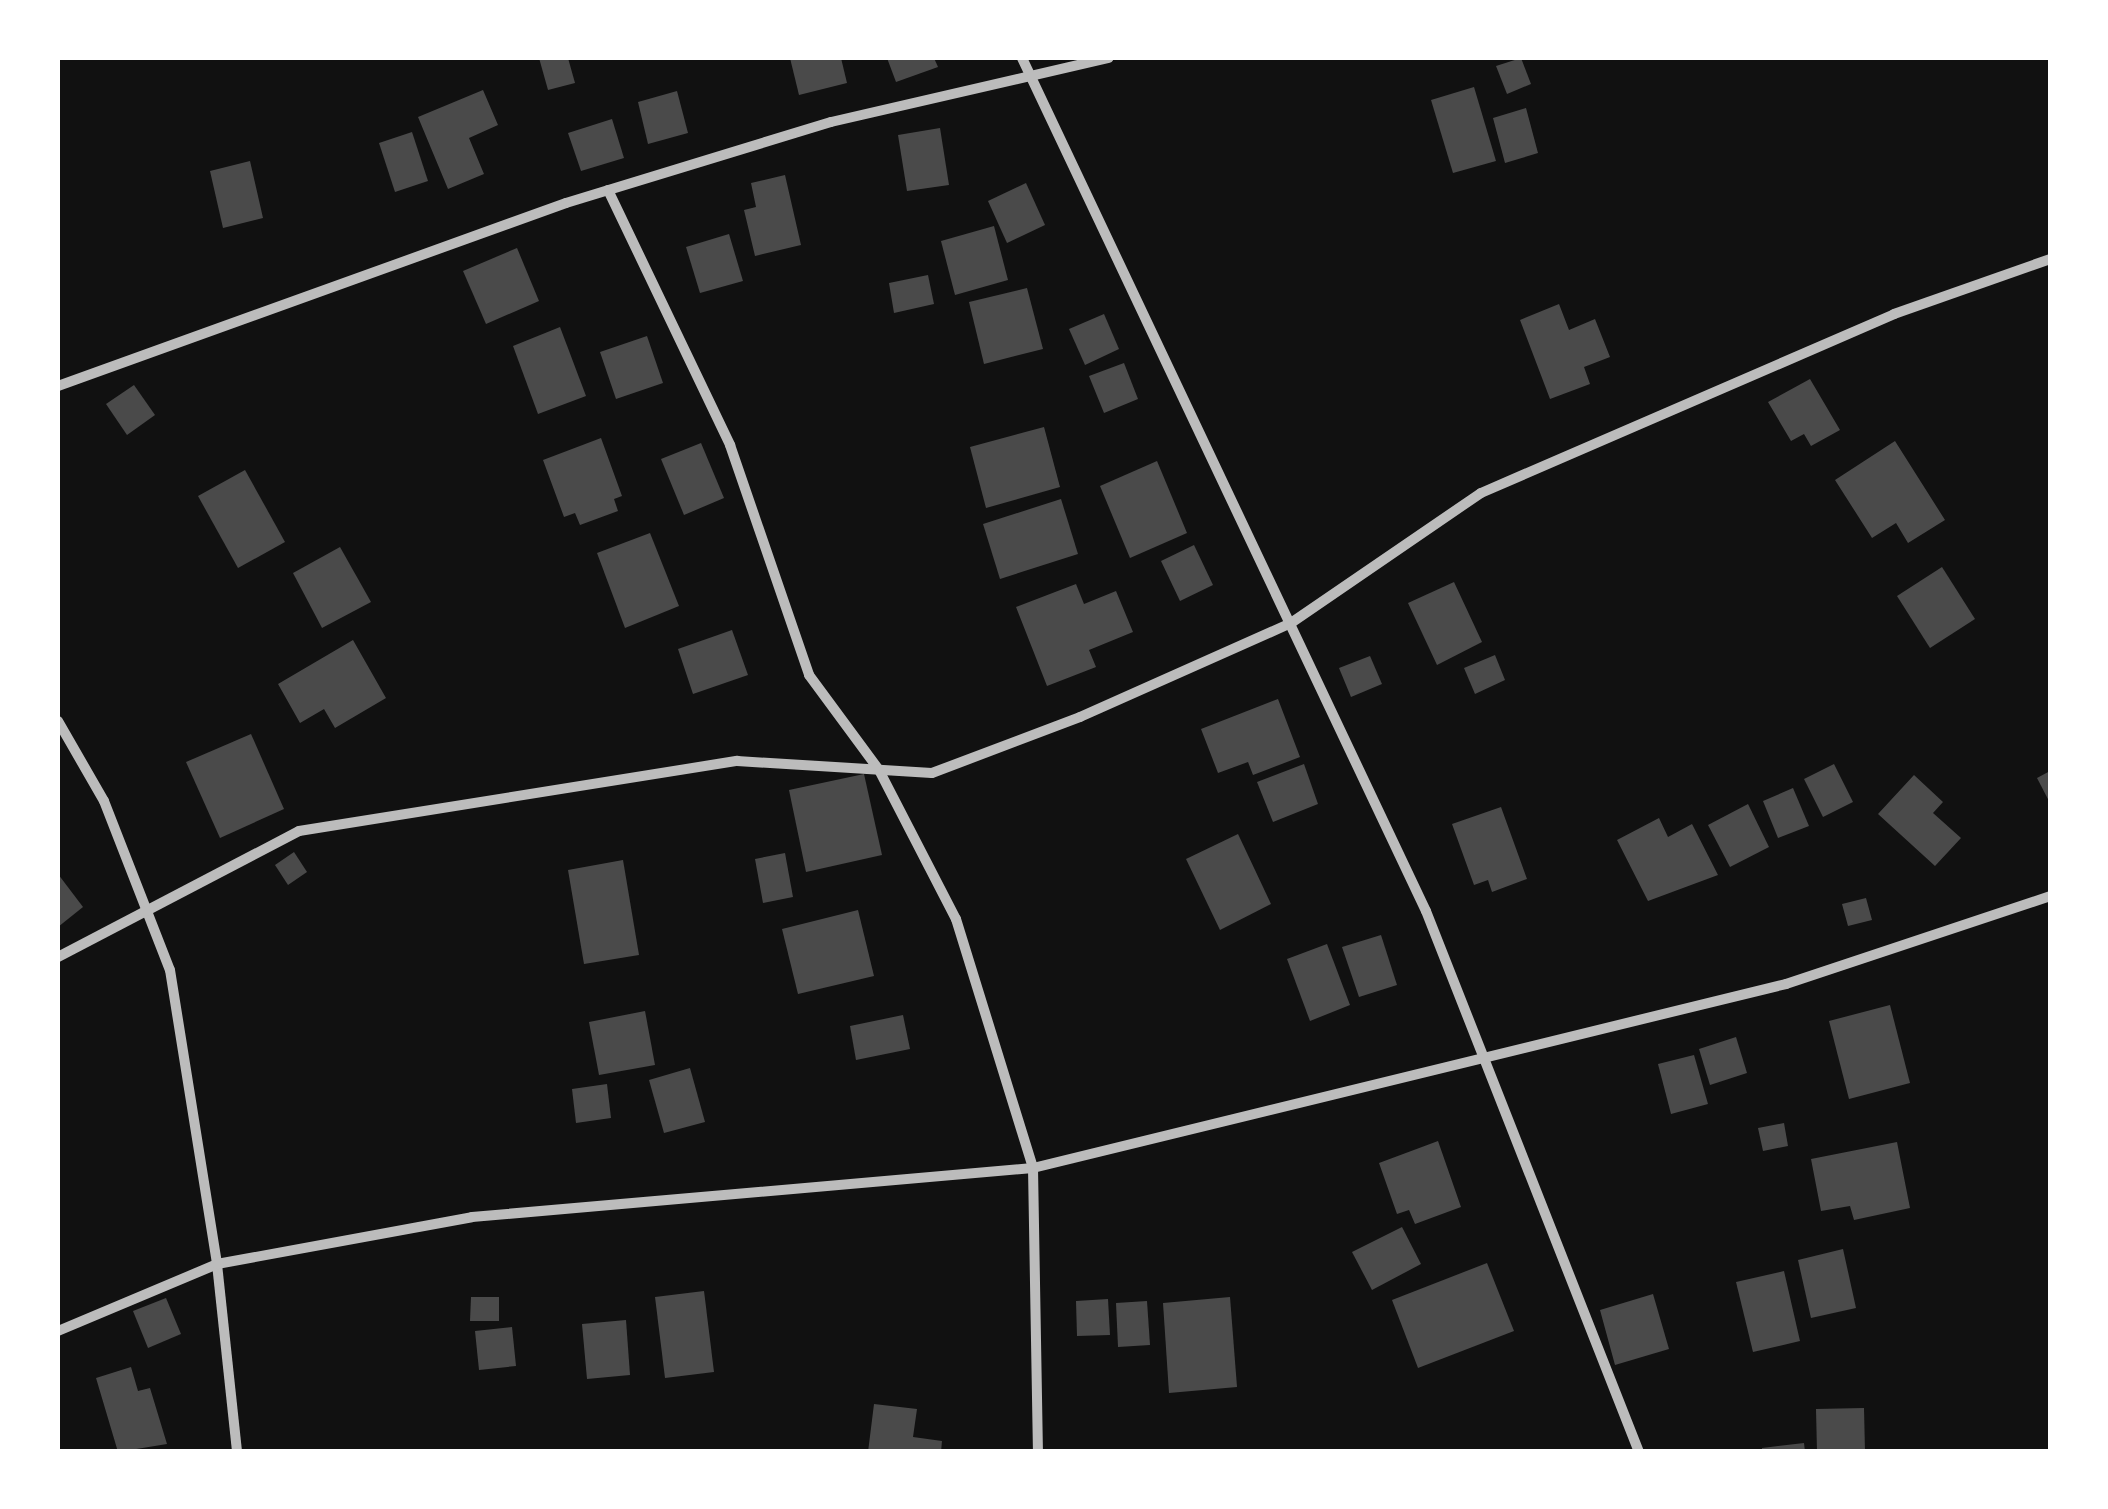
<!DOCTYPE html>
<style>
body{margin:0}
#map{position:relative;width:2108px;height:1509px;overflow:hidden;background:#111;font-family:Mulish,sans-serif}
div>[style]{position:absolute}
.building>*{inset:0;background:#4a4a4a}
.minor>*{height:10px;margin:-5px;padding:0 5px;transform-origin:5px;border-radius:5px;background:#bcbcbc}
span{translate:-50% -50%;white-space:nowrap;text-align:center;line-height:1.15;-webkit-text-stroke:9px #fff;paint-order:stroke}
.frame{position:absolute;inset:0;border:60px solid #fff;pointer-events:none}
</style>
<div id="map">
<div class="building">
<div style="clip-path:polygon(539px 58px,568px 58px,575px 83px,548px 90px)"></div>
<div style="clip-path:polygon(790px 58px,841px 58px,847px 83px,799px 95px)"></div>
<div style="clip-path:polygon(887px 58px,934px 58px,938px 67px,896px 82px)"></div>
<div style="clip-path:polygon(1521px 58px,1531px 84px,1507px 94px,1496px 66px)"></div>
<div style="clip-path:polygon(1474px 87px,1496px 161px,1453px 173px,1431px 100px)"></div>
<div style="clip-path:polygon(483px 90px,498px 125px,469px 138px,484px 174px,448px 189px,418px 117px)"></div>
<div style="clip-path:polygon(677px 91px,688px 133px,648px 144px,638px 102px)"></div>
<div style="clip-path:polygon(1526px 108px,1538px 153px,1505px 163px,1493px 118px)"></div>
<div style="clip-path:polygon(612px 119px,624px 158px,581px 171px,568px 133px)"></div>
<div style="clip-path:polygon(940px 128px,949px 185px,907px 191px,898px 135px)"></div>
<div style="clip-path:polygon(412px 132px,428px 181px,395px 192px,379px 143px)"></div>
<div style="clip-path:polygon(250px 161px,263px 218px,223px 228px,210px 171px)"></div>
<div style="clip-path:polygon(785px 175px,801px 245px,755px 256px,744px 210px,756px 207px,751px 183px)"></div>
<div style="clip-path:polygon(1026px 183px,1045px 225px,1007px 243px,988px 201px)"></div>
<div style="clip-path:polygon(994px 226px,1008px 280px,955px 295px,941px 241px)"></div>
<div style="clip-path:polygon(729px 234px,743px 281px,700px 293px,686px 247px)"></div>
<div style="clip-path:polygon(517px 248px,539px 301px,486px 324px,463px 271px)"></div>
<div style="clip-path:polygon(928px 275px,934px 304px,894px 313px,889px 283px)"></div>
<div style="clip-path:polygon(1027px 288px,1043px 349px,984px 364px,969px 302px)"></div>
<div style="clip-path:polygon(1559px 304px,1569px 330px,1595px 319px,1610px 357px,1584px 367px,1590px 384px,1550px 399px,1520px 320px)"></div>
<div style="clip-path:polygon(1104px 314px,1119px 349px,1085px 365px,1069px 329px)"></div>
<div style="clip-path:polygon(560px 327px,586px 396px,538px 414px,513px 346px)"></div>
<div style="clip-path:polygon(647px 336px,663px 383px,616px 399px,600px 352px)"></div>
<div style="clip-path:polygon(1124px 363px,1138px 399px,1104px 413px,1089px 376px)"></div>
<div style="clip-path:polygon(1810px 379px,1840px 430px,1811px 446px,1804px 434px,1791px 441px,1768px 402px)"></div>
<div style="clip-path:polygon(134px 385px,155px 415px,127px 435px,106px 404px)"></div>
<div style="clip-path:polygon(1044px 427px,1060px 487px,986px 508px,970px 447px)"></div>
<div style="clip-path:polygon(601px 438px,622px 496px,614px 499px,618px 511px,580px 525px,575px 513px,564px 517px,543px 460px)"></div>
<div style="clip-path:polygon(1895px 441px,1945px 520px,1908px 543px,1896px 523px,1872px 538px,1835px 480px)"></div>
<div style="clip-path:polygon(701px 443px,724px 498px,684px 515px,661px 459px)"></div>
<div style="clip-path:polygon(1157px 461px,1187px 533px,1130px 558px,1100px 486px)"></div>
<div style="clip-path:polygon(245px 470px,285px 542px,238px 568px,198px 496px)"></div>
<div style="clip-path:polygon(1061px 499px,1078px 554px,1000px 579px,983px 524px)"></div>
<div style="clip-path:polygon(650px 533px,679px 606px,625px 628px,597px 553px)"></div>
<div style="clip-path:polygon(1194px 545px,1213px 585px,1180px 601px,1161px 561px)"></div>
<div style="clip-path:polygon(340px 547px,371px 602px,322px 628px,293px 573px)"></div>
<div style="clip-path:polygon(1942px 567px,1975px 619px,1930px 648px,1897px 596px)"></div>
<div style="clip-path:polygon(1454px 582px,1482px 642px,1437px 665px,1408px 603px)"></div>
<div style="clip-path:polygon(1076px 584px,1084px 604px,1116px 591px,1133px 632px,1089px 650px,1096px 667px,1047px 686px,1016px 607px)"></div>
<div style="clip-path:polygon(732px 630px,748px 675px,693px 694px,678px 649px)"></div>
<div style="clip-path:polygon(353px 640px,386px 698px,335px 728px,324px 709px,300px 723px,278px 684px)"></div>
<div style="clip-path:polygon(1495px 655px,1505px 680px,1475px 694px,1464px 668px)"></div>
<div style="clip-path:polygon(1370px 656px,1382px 684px,1351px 697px,1339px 668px)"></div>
<div style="clip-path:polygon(1278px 699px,1300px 757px,1253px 775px,1248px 762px,1218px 773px,1201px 729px)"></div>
<div style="clip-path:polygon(251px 734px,284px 809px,220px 838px,186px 762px)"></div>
<div style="clip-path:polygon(1304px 764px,1318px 804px,1273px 822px,1257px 782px)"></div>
<div style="clip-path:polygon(1834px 764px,1853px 802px,1823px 817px,1804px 779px)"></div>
<div style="clip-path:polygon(2050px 771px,2050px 803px,2037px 778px)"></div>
<div style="clip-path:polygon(864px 774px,882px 855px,806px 872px,789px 790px)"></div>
<div style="clip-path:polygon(1914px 775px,1943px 802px,1933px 813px,1961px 838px,1935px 866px,1878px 814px)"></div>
<div style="clip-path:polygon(1793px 788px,1809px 826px,1778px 838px,1763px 801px)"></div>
<div style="clip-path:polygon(1748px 804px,1769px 847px,1730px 867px,1708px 825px)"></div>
<div style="clip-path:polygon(1501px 807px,1527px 879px,1492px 892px,1488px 880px,1474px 885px,1452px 824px)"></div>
<div style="clip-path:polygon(1659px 818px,1668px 837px,1692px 824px,1718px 875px,1648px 901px,1617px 840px)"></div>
<div style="clip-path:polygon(1238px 834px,1271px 904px,1220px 930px,1186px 859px)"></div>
<div style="clip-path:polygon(294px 852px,307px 872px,288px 885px,275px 865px)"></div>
<div style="clip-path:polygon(785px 853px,793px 897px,763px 903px,755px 859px)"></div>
<div style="clip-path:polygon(623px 860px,639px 955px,584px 964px,568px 870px)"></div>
<div style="clip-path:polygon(58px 874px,83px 907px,58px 927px)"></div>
<div style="clip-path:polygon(1866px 898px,1872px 920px,1848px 926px,1842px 904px)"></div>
<div style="clip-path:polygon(858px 910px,874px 976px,798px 994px,782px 929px)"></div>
<div style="clip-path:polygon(1381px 935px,1397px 985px,1359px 997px,1342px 947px)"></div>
<div style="clip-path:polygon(1327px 944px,1350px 1005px,1310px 1021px,1287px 959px)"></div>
<div style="clip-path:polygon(1890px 1005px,1910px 1083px,1849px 1099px,1829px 1021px)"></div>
<div style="clip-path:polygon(645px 1011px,655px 1065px,599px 1075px,589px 1022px)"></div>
<div style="clip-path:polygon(903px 1015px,910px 1049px,856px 1060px,850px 1026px)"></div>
<div style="clip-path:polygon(1736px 1037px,1747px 1073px,1710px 1085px,1699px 1049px)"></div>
<div style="clip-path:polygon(1694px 1055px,1708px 1104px,1671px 1114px,1658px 1064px)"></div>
<div style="clip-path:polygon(690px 1068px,705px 1122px,664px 1133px,649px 1080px)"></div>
<div style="clip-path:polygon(607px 1084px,611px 1118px,576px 1123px,572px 1089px)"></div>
<div style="clip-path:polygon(1784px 1123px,1788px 1146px,1763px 1151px,1758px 1128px)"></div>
<div style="clip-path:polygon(1438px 1141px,1461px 1207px,1415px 1224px,1409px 1210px,1397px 1214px,1379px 1163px)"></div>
<div style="clip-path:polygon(1897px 1142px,1910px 1208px,1854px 1220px,1850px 1206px,1821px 1211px,1811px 1159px)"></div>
<div style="clip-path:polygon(1402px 1227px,1421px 1264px,1372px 1290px,1352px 1252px)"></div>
<div style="clip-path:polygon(1843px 1249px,1856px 1308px,1811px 1318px,1798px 1260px)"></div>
<div style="clip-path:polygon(1487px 1263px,1514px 1331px,1418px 1368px,1392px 1300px)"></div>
<div style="clip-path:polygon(1784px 1271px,1800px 1341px,1753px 1352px,1736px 1282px)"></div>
<div style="clip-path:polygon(704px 1291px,714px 1372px,665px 1378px,655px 1297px)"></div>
<div style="clip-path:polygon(1653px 1294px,1669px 1349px,1615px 1365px,1600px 1310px)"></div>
<div style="clip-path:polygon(471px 1297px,499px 1297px,499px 1321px,470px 1321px)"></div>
<div style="clip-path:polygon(1230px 1297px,1237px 1387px,1169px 1393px,1163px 1303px)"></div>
<div style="clip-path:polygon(166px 1298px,181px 1334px,148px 1348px,133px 1311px)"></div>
<div style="clip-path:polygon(1108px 1299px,1110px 1335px,1077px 1336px,1076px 1301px)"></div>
<div style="clip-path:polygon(1147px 1301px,1150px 1345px,1118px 1347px,1116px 1303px)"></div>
<div style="clip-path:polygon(626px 1320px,630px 1375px,587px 1379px,582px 1324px)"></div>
<div style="clip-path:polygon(512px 1327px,516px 1366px,479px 1370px,475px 1331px)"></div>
<div style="clip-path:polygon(131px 1367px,138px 1391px,150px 1388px,167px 1444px,118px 1452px,96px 1378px)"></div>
<div style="clip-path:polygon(874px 1404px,917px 1409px,913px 1437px,942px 1441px,941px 1452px,868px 1452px)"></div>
<div style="clip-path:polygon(1864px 1408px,1865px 1452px,1817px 1452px,1816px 1409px)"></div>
<div style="clip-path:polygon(1804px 1443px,1805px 1452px,1762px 1452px,1762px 1448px)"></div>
</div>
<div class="minor">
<div style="left:1022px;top:58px;width:944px;rotate:64.66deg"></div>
<div style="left:1426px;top:911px;width:581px;rotate:68.51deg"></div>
<div style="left:608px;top:190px;width:283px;rotate:64.4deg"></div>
<div style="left:730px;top:445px;width:243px;rotate:71deg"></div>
<div style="left:809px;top:675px;width:118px;rotate:53.6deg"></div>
<div style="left:879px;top:770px;width:168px;rotate:62.7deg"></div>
<div style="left:956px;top:919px;width:261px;rotate:72.8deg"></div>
<div style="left:1033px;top:1168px;width:284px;rotate:89deg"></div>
<div style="left:58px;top:386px;width:540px;rotate:-19.81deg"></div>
<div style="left:566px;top:203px;width:277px;rotate:-17deg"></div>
<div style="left:831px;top:122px;width:285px;rotate:-13deg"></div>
<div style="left:58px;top:721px;width:92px;rotate:60.1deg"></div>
<div style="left:104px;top:801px;width:181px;rotate:68.7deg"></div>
<div style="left:170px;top:970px;width:298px;rotate:80.9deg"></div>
<div style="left:217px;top:1264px;width:189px;rotate:83.9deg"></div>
<div style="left:58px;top:957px;width:272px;rotate:-27.6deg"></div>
<div style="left:299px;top:831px;width:444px;rotate:-9.1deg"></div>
<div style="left:737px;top:761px;width:195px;rotate:3.5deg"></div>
<div style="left:932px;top:773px;width:158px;rotate:-20.7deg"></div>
<div style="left:1080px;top:717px;width:231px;rotate:-24deg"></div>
<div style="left:1291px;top:623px;width:230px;rotate:-34.4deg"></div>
<div style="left:1481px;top:493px;width:450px;rotate:-23.4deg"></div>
<div style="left:1894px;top:314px;width:165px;rotate:-19.4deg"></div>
<div style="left:58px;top:1331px;width:173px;rotate:-22.8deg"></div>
<div style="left:217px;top:1264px;width:259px;rotate:-10.4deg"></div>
<div style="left:472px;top:1217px;width:563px;rotate:-4.99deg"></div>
<div style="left:1033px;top:1168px;width:775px;rotate:-13.73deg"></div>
<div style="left:1786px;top:984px;width:278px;rotate:-18.4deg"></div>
</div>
<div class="frame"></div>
</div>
